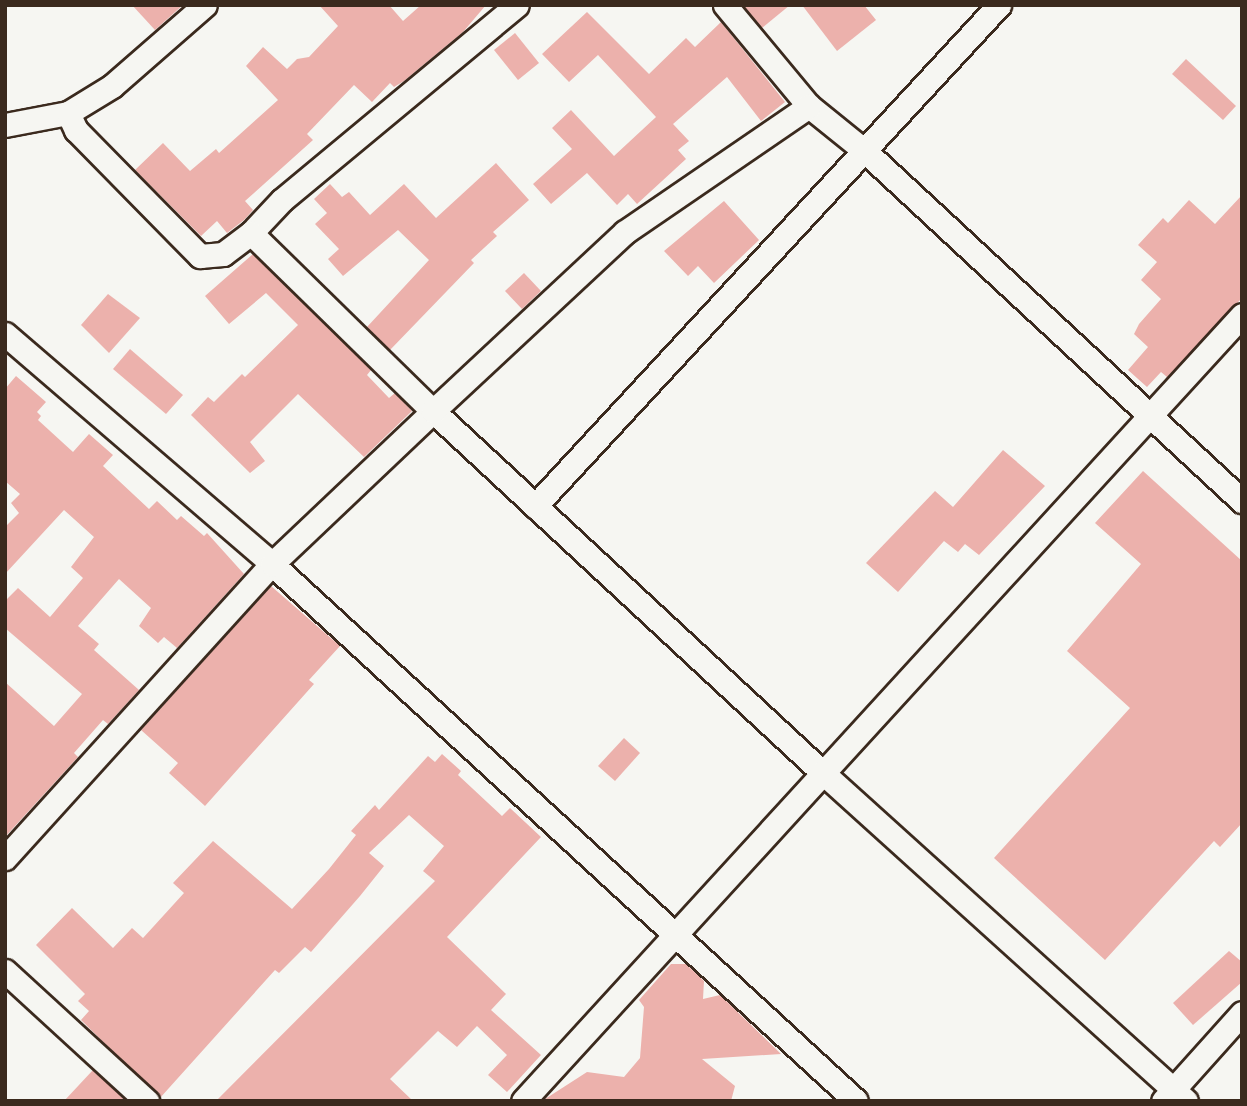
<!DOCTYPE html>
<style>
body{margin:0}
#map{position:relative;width:1247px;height:1106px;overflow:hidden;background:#f6f6f2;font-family:Caveat,sans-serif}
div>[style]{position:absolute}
.building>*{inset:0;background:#ecb1ac}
.roads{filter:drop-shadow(2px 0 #3b2a1e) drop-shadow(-2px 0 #3b2a1e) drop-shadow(0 2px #3b2a1e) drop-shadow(0 -2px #3b2a1e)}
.minor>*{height:23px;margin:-11.5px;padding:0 11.5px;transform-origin:11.5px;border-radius:11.5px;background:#f6f6f2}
span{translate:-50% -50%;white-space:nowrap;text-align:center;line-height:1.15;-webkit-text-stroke:6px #f6f6f2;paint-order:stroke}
.frame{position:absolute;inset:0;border:7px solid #3b2a1e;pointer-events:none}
</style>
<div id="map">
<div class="building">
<div style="clip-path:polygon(132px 5px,183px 5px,155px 30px)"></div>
<div style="clip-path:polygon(319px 5px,389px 5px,403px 21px,421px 5px,486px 5px,463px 32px,404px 81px,394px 87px,390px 83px,372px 102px,354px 85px,307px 134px,313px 140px,245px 201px,253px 210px,244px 220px,227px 233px,217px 221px,201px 236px,135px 170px,163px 143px,190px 171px,216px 149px,219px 153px,278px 100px,246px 66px,263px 47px,287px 69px,297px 59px,309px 57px,338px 26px)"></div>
<div style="clip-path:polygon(743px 5px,790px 5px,762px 28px)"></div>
<div style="clip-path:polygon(802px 5px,864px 5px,876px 20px,837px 51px)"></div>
<div style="clip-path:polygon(587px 12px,649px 74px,686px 38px,695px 47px,721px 22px,785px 102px,761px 121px,727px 77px,673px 124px,689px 141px,678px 150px,686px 159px,637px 204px,628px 194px,617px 205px,587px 173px,551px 204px,533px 184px,572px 149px,552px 128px,571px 110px,614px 156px,656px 117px,598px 55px,569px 82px,542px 54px)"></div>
<div style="clip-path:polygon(515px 33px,539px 63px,518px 80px,494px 50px)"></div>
<div style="clip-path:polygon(1186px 59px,1236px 106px,1223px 120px,1172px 74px)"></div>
<div style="clip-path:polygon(496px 163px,529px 200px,493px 232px,497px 236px,471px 260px,474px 263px,390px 350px,367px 327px,429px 260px,398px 230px,343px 276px,328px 259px,339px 249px,315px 224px,327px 213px,314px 199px,330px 184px,342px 197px,349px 192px,370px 215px,404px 184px,436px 218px)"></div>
<div style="clip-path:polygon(1242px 195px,1242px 298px,1167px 377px,1161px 372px,1147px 387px,1128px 370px,1148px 347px,1134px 334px,1139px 324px,1161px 299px,1141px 280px,1157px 262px,1138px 245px,1163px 218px,1168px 223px,1189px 200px,1215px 224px)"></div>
<div style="clip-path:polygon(724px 201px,759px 240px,714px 283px,698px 266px,688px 276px,664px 251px)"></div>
<div style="clip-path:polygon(253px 254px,371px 370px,367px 375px,389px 398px,395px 393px,412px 411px,364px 457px,298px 394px,250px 442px,265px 461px,250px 473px,191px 415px,208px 397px,214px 402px,242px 374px,245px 377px,298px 325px,266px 293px,229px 324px,205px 296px)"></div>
<div style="clip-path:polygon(524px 273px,541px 291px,522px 309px,505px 291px)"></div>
<div style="clip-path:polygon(108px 294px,140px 318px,109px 353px,81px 325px)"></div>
<div style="clip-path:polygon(130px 349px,183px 395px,166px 414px,113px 369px)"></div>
<div style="clip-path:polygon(16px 376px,46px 402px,37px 412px,41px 416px,38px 420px,73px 452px,89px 434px,113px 455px,103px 466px,149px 509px,157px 501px,177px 520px,181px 516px,204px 536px,207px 533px,244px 574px,177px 648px,164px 637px,158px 643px,139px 626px,151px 608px,119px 579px,78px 626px,99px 644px,94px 650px,139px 690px,108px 724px,103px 720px,74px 753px,78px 757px,5px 837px,5px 682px,54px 726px,82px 694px,5px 628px,5px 601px,18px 588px,50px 617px,83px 578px,71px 567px,94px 537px,64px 510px,5px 574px,5px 527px,19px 513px,11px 503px,20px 494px,5px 481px,5px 389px)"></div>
<div style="clip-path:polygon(1003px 450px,1045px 486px,979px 555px,965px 544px,958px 552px,944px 541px,898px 592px,866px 563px,935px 491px,953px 507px)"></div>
<div style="clip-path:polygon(1143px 471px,1242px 561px,1242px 823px,1220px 847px,1214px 841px,1105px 960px,994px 858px,1130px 708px,1067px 651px,1141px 564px,1095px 523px)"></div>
<div style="clip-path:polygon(271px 586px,340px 646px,309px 680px,314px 684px,205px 806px,169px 773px,178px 763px,141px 730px)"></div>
<div style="clip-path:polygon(624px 738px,640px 753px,615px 781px,598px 766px)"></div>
<div style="clip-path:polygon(442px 754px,461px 771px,458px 775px,502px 816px,510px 808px,541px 837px,447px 937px,506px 994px,491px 1010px,541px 1055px,507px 1092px,488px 1075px,507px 1055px,477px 1026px,457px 1047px,438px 1031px,390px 1079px,413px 1101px,216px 1101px,435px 881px,423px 871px,444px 846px,409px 815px,369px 853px,384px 866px,360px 896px,311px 952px,305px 947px,279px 973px,275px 970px,160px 1098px,81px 1020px,89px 1011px,78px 1001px,85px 994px,36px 945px,72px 908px,113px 948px,132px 928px,143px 938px,184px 893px,173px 883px,213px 841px,292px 909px,329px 869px,356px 835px,351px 831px,375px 805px,379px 810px,428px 756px,435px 762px)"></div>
<div style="clip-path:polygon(1229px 951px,1242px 962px,1242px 982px,1193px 1025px,1173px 1003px)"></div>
<div style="clip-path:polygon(671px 964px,686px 964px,704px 981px,703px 999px,720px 995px,781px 1054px,702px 1059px,735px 1086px,731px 1101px,542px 1101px,587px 1072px,624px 1077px,640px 1058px,644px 1007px,639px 1000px)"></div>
<div style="clip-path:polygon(93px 1070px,126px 1101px,64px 1101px)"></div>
</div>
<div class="roads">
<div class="minor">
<div style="left:725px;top:5px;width:131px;rotate:50.3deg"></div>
<div style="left:809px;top:106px;width:73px;rotate:38.9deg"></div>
<div style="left:866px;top:152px;width:513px;rotate:42.87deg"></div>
<div style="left:68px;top:113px;width:52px;rotate:-31.5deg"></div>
<div style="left:112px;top:86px;width:123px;rotate:-41.1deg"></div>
<div style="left:5px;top:125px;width:64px;rotate:-10.8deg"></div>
<div style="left:68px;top:113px;width:19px;rotate:65deg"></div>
<div style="left:76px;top:130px;width:177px;rotate:45.5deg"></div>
<div style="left:200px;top:256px;width:23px;rotate:-5deg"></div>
<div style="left:223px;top:254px;width:35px;rotate:-37deg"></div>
<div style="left:251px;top:233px;width:45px;rotate:-46.8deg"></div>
<div style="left:282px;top:200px;width:305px;rotate:-39.7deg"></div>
<div style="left:251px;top:233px;width:255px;rotate:44.4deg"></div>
<div style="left:433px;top:411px;width:532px;rotate:42.87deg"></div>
<div style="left:823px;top:773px;width:489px;rotate:42.1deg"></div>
<div style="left:5px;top:334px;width:352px;rotate:40.7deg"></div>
<div style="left:272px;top:564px;width:793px;rotate:42.6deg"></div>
<div style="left:535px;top:506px;width:683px;rotate:-47.2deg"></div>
<div style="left:5px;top:858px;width:397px;rotate:-47.8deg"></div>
<div style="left:272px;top:564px;width:222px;rotate:-43.5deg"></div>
<div style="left:433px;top:411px;width:262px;rotate:-43deg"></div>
<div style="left:625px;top:232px;width:223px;rotate:-34.4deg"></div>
<div style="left:5px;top:971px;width:193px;rotate:42.5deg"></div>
<div style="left:523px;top:1101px;width:1065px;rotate:-47.55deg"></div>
<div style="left:1163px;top:1101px;width:118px;rotate:-48.1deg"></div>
</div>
</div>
<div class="frame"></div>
</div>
